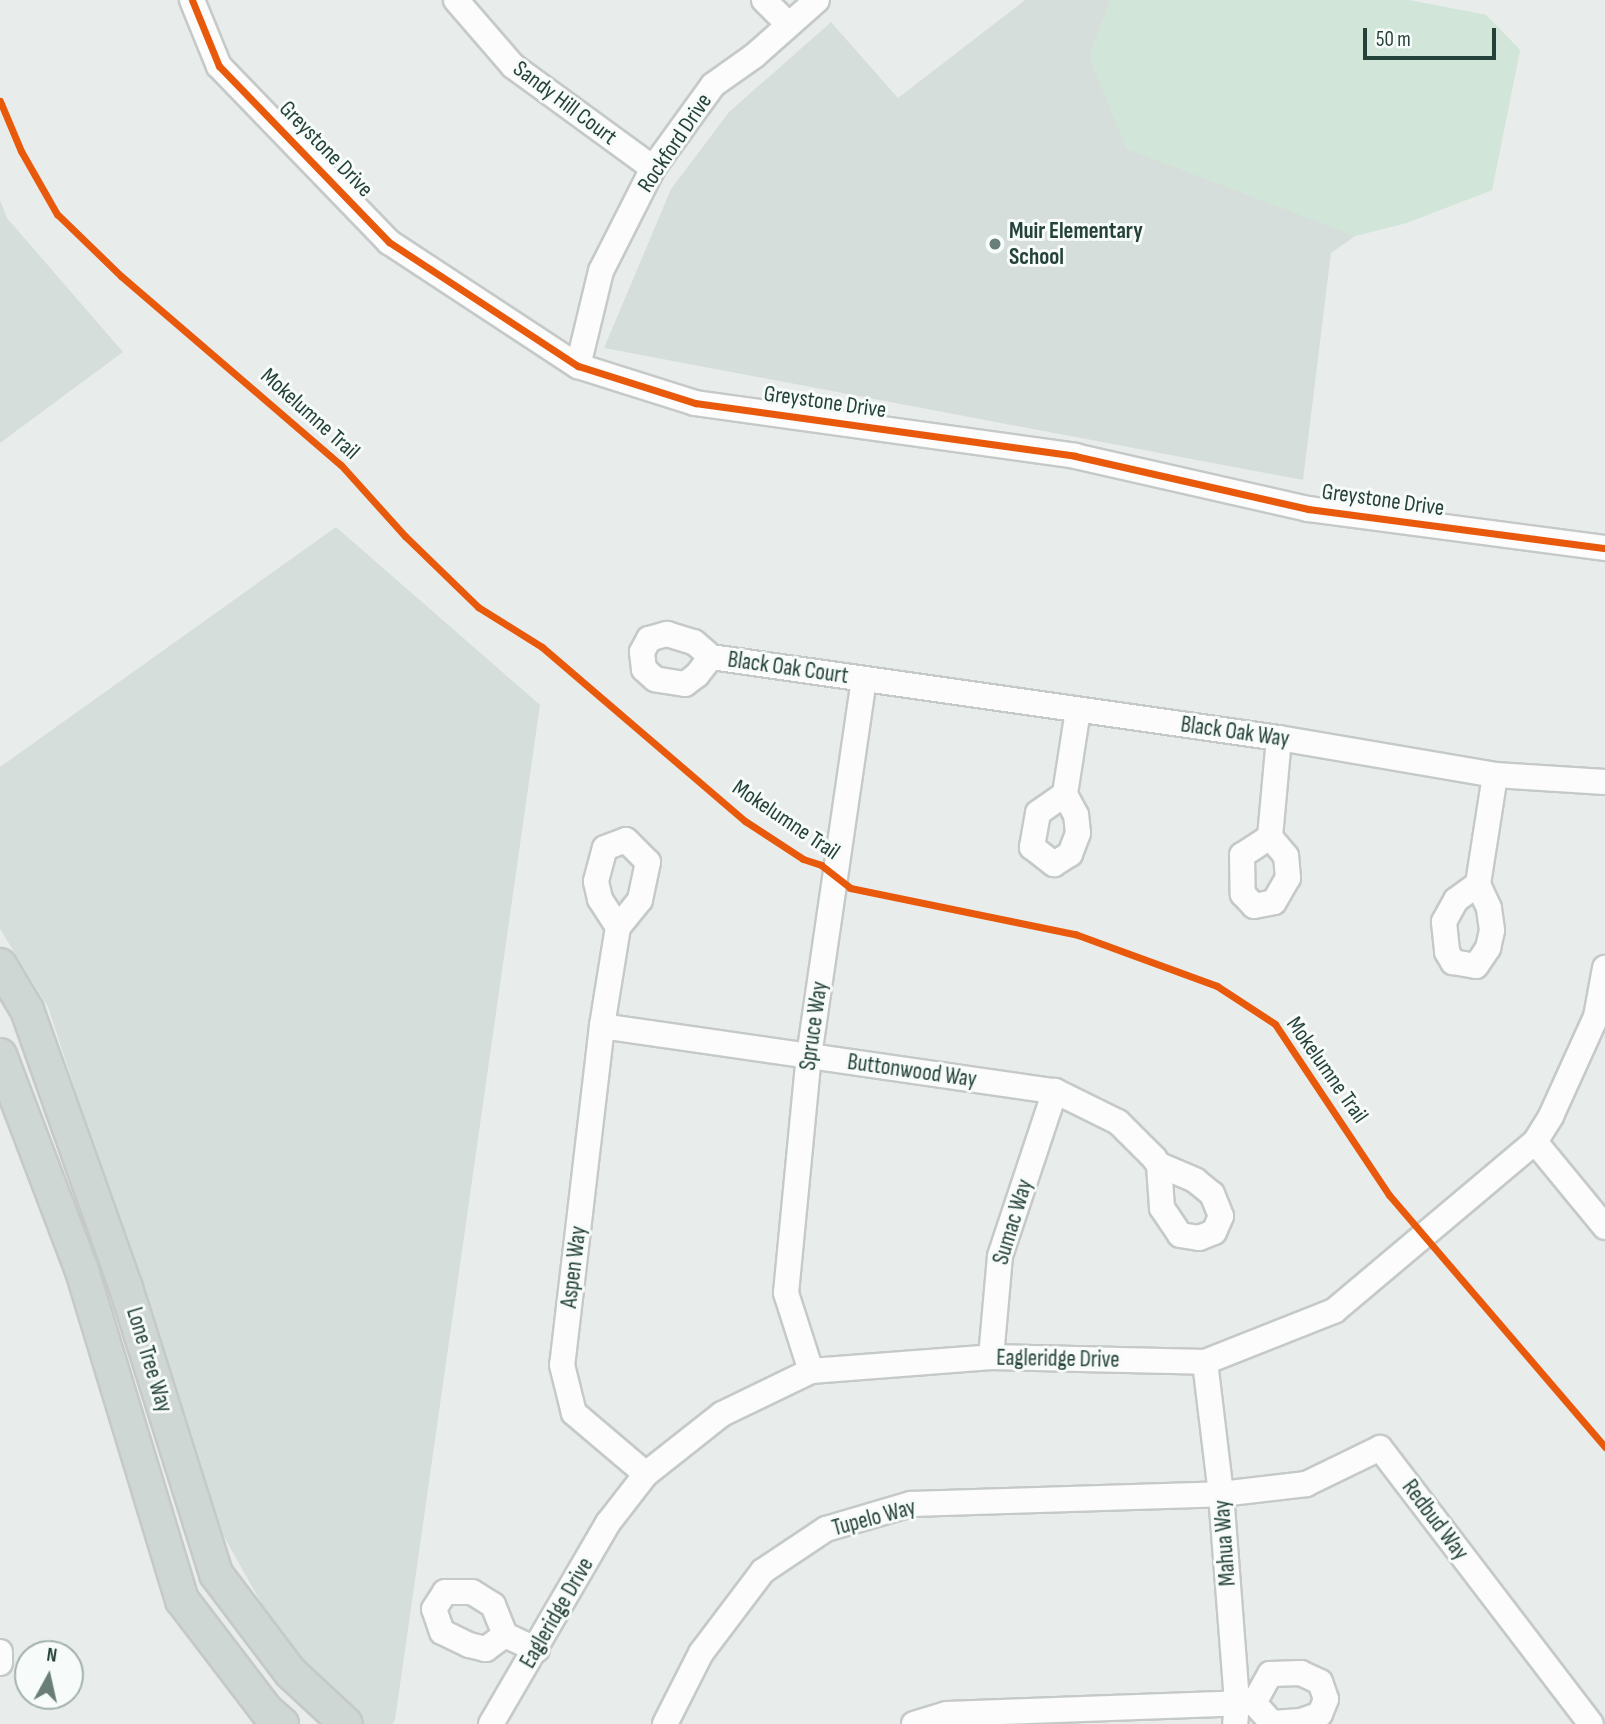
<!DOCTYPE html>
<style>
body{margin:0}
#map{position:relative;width:1605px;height:1724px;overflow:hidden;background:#e8edeb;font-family:"Sofia Sans Condensed",sans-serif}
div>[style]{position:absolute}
.built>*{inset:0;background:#d6dedb}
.green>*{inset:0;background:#d1e6d8}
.roads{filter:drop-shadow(2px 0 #c5cac8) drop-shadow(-2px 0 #c5cac8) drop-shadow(0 2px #c5cac8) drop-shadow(0 -2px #c5cac8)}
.minor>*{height:24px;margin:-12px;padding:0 12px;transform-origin:12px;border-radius:12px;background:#fcfcfc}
.major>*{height:32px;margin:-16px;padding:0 16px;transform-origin:16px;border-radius:16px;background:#cfd7d5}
.cycleway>*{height:7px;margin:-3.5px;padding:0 3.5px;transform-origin:3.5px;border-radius:3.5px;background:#e8590c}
.dots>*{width:19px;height:19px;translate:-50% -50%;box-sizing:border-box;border:4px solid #f7fbf9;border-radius:50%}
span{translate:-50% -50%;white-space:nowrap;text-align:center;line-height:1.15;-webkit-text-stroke:6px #f7fbf9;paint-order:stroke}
.street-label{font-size:23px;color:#24423a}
.poi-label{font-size:23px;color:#24423a;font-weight:700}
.left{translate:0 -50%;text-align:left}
.north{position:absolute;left:14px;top:1640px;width:70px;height:70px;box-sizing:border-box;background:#f7fbf9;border:2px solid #a3b1ad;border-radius:50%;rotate:8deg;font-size:19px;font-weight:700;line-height:28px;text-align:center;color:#24423a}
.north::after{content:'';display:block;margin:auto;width:24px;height:32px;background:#697e78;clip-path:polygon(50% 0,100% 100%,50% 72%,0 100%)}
.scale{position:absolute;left:1363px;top:28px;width:133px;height:32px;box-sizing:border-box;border:4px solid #24423a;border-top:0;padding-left:9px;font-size:21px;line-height:24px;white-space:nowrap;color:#24423a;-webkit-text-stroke:5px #f7fbf9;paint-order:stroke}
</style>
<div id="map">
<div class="built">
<div style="clip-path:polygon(1025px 0,1408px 0,1486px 15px,1520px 50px,1492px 190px,1406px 223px,1355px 236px,1331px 253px,1303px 480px,604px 348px,671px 189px,729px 112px,831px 22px,898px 98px)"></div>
<div style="clip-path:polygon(0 200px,7px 218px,123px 352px,0 443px)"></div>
<div style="clip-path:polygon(336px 527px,540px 705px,395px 1720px,392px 1724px,362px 1724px,310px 1674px,269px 1617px,218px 1526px,48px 1007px,0 929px,0 767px)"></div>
</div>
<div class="green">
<div style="clip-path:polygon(1110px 0,1408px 0,1486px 15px,1520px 50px,1492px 190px,1406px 223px,1355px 236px,1127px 149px,1089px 57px)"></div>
</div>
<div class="roads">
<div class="minor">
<div style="left:192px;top:0;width:71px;rotate:67.8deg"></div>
<div style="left:219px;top:66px;width:245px;rotate:46deg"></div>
<div style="left:389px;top:242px;width:226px;rotate:33.3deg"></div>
<div style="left:578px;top:366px;width:123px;rotate:17.5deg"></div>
<div style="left:695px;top:403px;width:384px;rotate:7.9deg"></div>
<div style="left:1075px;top:456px;width:239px;rotate:12.8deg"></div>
<div style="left:1308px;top:509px;width:300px;rotate:7.5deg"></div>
<div style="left:456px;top:0;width:87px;rotate:49.2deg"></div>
<div style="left:513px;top:66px;width:173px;rotate:36.1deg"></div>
<div style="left:764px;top:0;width:35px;rotate:45deg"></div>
<div style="left:578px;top:366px;width:98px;rotate:-76.4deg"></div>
<div style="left:601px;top:271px;width:115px;rotate:-63.2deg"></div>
<div style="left:653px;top:168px;width:102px;rotate:-54.1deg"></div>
<div style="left:713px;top:85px;width:50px;rotate:-35.3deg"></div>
<div style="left:754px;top:56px;width:84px;rotate:-41.6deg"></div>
<div style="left:711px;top:657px;width:23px;rotate:128deg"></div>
<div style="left:697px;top:675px;width:15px;rotate:143deg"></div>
<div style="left:685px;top:684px;width:30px;rotate:-171deg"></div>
<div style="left:655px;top:679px;width:15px;rotate:-138deg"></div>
<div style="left:644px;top:669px;width:17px;rotate:-97deg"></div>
<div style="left:642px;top:652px;width:15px;rotate:-62deg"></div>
<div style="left:649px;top:639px;width:19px;rotate:-16deg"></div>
<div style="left:667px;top:634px;width:28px;rotate:17deg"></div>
<div style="left:694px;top:642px;width:23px;rotate:41deg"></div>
<div style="left:711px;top:657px;width:574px;rotate:8.12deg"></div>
<div style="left:1279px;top:738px;width:219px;rotate:9.7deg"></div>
<div style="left:1495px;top:775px;width:110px;rotate:3.6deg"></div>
<div style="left:1065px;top:794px;width:33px;rotate:145deg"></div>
<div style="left:1038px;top:813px;width:35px;rotate:100deg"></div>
<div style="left:1032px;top:847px;width:28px;rotate:38deg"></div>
<div style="left:1054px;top:864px;width:19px;rotate:-32deg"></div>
<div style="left:1070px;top:854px;width:22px;rotate:-69deg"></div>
<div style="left:1078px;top:833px;width:18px;rotate:-96deg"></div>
<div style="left:1076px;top:815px;width:24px;rotate:-118deg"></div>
<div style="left:1065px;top:794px;width:85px;rotate:-81.2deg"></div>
<div style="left:1270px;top:837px;width:33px;rotate:147deg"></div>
<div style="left:1242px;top:855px;width:39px;rotate:89deg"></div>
<div style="left:1243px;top:894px;width:16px;rotate:47deg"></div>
<div style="left:1254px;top:906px;width:20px;rotate:-11deg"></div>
<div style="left:1274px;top:902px;width:28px;rotate:-60deg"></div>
<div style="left:1288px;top:878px;width:22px;rotate:-95deg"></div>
<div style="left:1286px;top:856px;width:25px;rotate:-130deg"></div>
<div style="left:1270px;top:837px;width:99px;rotate:-84.8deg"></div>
<div style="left:1478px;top:884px;width:27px;rotate:144deg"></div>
<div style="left:1456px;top:900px;width:25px;rotate:119deg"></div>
<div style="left:1444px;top:922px;width:30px;rotate:84deg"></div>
<div style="left:1447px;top:952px;width:12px;rotate:59deg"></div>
<div style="left:1453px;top:962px;width:23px;rotate:10deg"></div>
<div style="left:1476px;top:966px;width:22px;rotate:-56deg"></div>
<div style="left:1488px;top:948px;width:18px;rotate:-77deg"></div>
<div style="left:1492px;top:930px;width:22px;rotate:-98deg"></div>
<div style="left:1489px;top:908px;width:26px;rotate:-115deg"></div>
<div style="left:1478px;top:884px;width:110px;rotate:-81.1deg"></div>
<div style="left:618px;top:927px;width:33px;rotate:-123deg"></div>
<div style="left:600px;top:899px;width:18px;rotate:-103deg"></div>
<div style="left:596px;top:881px;width:34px;rotate:-75deg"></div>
<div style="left:605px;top:848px;width:22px;rotate:-21deg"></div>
<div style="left:626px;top:840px;width:31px;rotate:45deg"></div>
<div style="left:648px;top:862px;width:39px;rotate:102deg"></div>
<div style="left:640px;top:900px;width:35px;rotate:129deg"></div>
<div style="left:618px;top:927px;width:100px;rotate:99.2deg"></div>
<div style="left:602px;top:1026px;width:341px;rotate:96.7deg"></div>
<div style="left:562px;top:1365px;width:49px;rotate:76deg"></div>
<div style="left:574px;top:1413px;width:94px;rotate:40.3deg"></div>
<div style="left:602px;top:1026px;width:458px;rotate:8.2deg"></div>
<div style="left:1055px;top:1091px;width:70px;rotate:26.2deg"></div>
<div style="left:1118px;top:1122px;width:51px;rotate:45deg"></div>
<div style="left:1154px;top:1158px;width:9px;rotate:54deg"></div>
<div style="left:1159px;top:1165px;width:43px;rotate:86deg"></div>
<div style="left:1162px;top:1208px;width:32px;rotate:56deg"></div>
<div style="left:1180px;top:1235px;width:19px;rotate:9deg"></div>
<div style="left:1199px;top:1238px;width:16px;rotate:-22deg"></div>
<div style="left:1214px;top:1232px;width:17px;rotate:-66deg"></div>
<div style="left:1221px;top:1216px;width:24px;rotate:-112deg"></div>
<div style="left:1212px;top:1194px;width:22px;rotate:-141deg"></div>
<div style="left:1195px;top:1180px;width:39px;rotate:-157deg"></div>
<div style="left:1535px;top:1142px;width:110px;rotate:50.5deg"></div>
<div style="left:991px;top:1357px;width:101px;rotate:-84.9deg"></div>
<div style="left:1000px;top:1256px;width:174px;rotate:-71.6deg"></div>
<div style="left:1205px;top:1362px;width:133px;rotate:83.1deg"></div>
<div style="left:1221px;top:1494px;width:210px;rotate:85.6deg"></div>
<div style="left:1237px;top:1703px;width:21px;rotate:95deg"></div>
<div style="left:811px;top:1371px;width:82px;rotate:-107.8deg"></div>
<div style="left:786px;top:1293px;width:238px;rotate:-84.5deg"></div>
<div style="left:809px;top:1056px;width:381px;rotate:-81.7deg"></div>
<div style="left:505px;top:1635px;width:24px;rotate:144deg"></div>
<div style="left:486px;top:1649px;width:17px;rotate:-167deg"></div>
<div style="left:469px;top:1645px;width:30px;rotate:-154deg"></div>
<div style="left:442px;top:1632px;width:24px;rotate:-109deg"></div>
<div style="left:434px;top:1609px;width:20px;rotate:-57deg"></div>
<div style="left:445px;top:1592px;width:27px"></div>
<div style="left:472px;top:1592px;width:25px;rotate:32deg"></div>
<div style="left:493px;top:1605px;width:32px;rotate:68deg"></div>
<div style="left:505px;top:1635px;width:35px;rotate:25deg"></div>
<div style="left:0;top:1652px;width:11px;rotate:90deg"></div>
<div style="left:491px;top:1724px;width:233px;rotate:-59.8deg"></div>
<div style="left:608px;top:1523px;width:62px;rotate:-52.2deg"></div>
<div style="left:646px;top:1474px;width:97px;rotate:-38.3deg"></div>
<div style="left:722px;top:1414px;width:99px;rotate:-25.8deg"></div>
<div style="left:811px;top:1371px;width:181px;rotate:-4.4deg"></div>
<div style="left:991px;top:1357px;width:214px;rotate:1.3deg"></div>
<div style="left:1205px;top:1362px;width:139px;rotate:-21.6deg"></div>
<div style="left:1334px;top:1311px;width:263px;rotate:-40.1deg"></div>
<div style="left:1535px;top:1142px;width:31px;rotate:-58deg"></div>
<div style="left:1551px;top:1116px;width:109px;rotate:-65.6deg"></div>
<div style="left:1596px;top:1017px;width:50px;rotate:-79.6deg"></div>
<div style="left:665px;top:1724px;width:80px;rotate:-63.1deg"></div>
<div style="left:701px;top:1653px;width:103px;rotate:-52.9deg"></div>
<div style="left:763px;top:1571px;width:76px;rotate:-33.7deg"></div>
<div style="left:826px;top:1529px;width:89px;rotate:-16.4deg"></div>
<div style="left:911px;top:1504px;width:310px;rotate:-1.8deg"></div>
<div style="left:1221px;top:1494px;width:86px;rotate:-6.7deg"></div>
<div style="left:1306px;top:1484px;width:82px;rotate:-25.9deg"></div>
<div style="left:1380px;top:1448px;width:347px;rotate:52.6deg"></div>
<div style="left:914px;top:1724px;width:34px;rotate:-17deg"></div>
<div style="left:947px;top:1714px;width:307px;rotate:-2.1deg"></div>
<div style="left:1254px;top:1703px;width:27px;rotate:48deg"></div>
<div style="left:1272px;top:1723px;width:29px;rotate:-4deg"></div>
<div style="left:1301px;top:1721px;width:20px;rotate:-20deg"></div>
<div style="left:1320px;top:1714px;width:16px;rotate:-68deg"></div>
<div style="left:1326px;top:1699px;width:18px;rotate:-109deg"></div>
<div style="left:1320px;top:1682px;width:21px;rotate:-155deg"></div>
<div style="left:1301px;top:1673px;width:31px;rotate:178deg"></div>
<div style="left:1270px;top:1674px;width:33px;rotate:119deg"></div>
</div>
<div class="major">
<div style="left:0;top:965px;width:52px;rotate:59deg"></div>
<div style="left:27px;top:1010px;width:295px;rotate:70.4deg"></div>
<div style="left:126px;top:1288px;width:300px;rotate:72.5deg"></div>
<div style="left:216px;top:1574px;width:123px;rotate:52.9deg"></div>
<div style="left:290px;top:1672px;width:76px;rotate:42.9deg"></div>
<div style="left:0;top:1055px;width:231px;rotate:69.2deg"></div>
<div style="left:82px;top:1271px;width:344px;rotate:73.1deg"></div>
<div style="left:182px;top:1600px;width:140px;rotate:52.6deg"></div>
<div style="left:267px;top:1711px;width:20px;rotate:41deg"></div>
</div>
</div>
<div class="cycleway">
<div style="left:192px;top:0;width:71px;rotate:67.8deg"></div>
<div style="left:219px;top:66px;width:245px;rotate:46deg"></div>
<div style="left:389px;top:242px;width:226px;rotate:33.3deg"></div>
<div style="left:578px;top:366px;width:123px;rotate:17.5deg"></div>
<div style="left:695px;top:403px;width:384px;rotate:7.9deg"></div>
<div style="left:1075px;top:456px;width:239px;rotate:12.8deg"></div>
<div style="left:1308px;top:509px;width:300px;rotate:7.5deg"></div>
<div style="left:0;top:101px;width:54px;rotate:67.2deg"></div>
<div style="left:21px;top:151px;width:73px;rotate:60.3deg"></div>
<div style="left:57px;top:214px;width:89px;rotate:44.1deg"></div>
<div style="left:121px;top:276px;width:290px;rotate:40.7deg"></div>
<div style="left:341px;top:465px;width:96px;rotate:48deg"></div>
<div style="left:405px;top:536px;width:102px;rotate:44.2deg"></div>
<div style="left:478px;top:607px;width:75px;rotate:32deg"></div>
<div style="left:542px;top:647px;width:267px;rotate:40.6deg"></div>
<div style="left:745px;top:821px;width:69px;rotate:33.2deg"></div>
<div style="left:803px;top:859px;width:19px;rotate:18deg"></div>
<div style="left:821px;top:865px;width:37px;rotate:38deg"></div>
<div style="left:850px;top:888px;width:230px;rotate:11.6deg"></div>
<div style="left:1075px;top:934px;width:151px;rotate:20.1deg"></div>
<div style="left:1217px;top:986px;width:69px;rotate:33.2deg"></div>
<div style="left:1275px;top:1024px;width:206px;rotate:56.3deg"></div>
<div style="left:1389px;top:1195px;width:332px;rotate:49.4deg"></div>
</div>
<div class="dots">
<div style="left:995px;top:244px;background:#697e78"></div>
</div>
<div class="street-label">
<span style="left:565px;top:103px;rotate:37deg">Sandy Hill Court</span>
<span style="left:675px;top:143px;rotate:-56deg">Rockford Drive</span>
<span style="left:326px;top:149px;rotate:46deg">Greystone Drive</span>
<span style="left:825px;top:402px;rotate:8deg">Greystone Drive</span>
<span style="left:310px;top:414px;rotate:42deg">Mokelumne Trail</span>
<span style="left:1383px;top:500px;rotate:8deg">Greystone Drive</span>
<span style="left:788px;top:668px;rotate:8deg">Black Oak Court</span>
<span style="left:1235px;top:732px;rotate:8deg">Black Oak Way</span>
<span style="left:786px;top:820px;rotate:34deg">Mokelumne Trail</span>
<span style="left:814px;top:1026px;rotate:-82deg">Spruce Way</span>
<span style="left:1327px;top:1070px;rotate:55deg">Mokelumne Trail</span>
<span style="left:912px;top:1071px;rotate:8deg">Buttonwood Way</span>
<span style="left:1013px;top:1222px;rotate:-73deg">Sumac Way</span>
<span style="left:574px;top:1267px;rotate:-83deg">Aspen Way</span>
<span style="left:1058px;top:1359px;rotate:1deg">Eagleridge Drive</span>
<span style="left:149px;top:1360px;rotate:73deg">Lone Tree Way</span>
<span style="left:874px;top:1518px;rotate:-15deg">Tupelo Way</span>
<span style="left:1435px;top:1520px;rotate:53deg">Redbud Way</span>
<span style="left:1225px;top:1543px;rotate:-94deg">Mahua Way</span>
<span style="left:557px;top:1613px;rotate:-60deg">Eagleridge Drive</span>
</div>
<div class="poi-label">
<span class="left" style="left:1009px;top:244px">Muir Elementary<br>School</span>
</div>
<div class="north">N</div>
<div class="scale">50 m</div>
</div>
